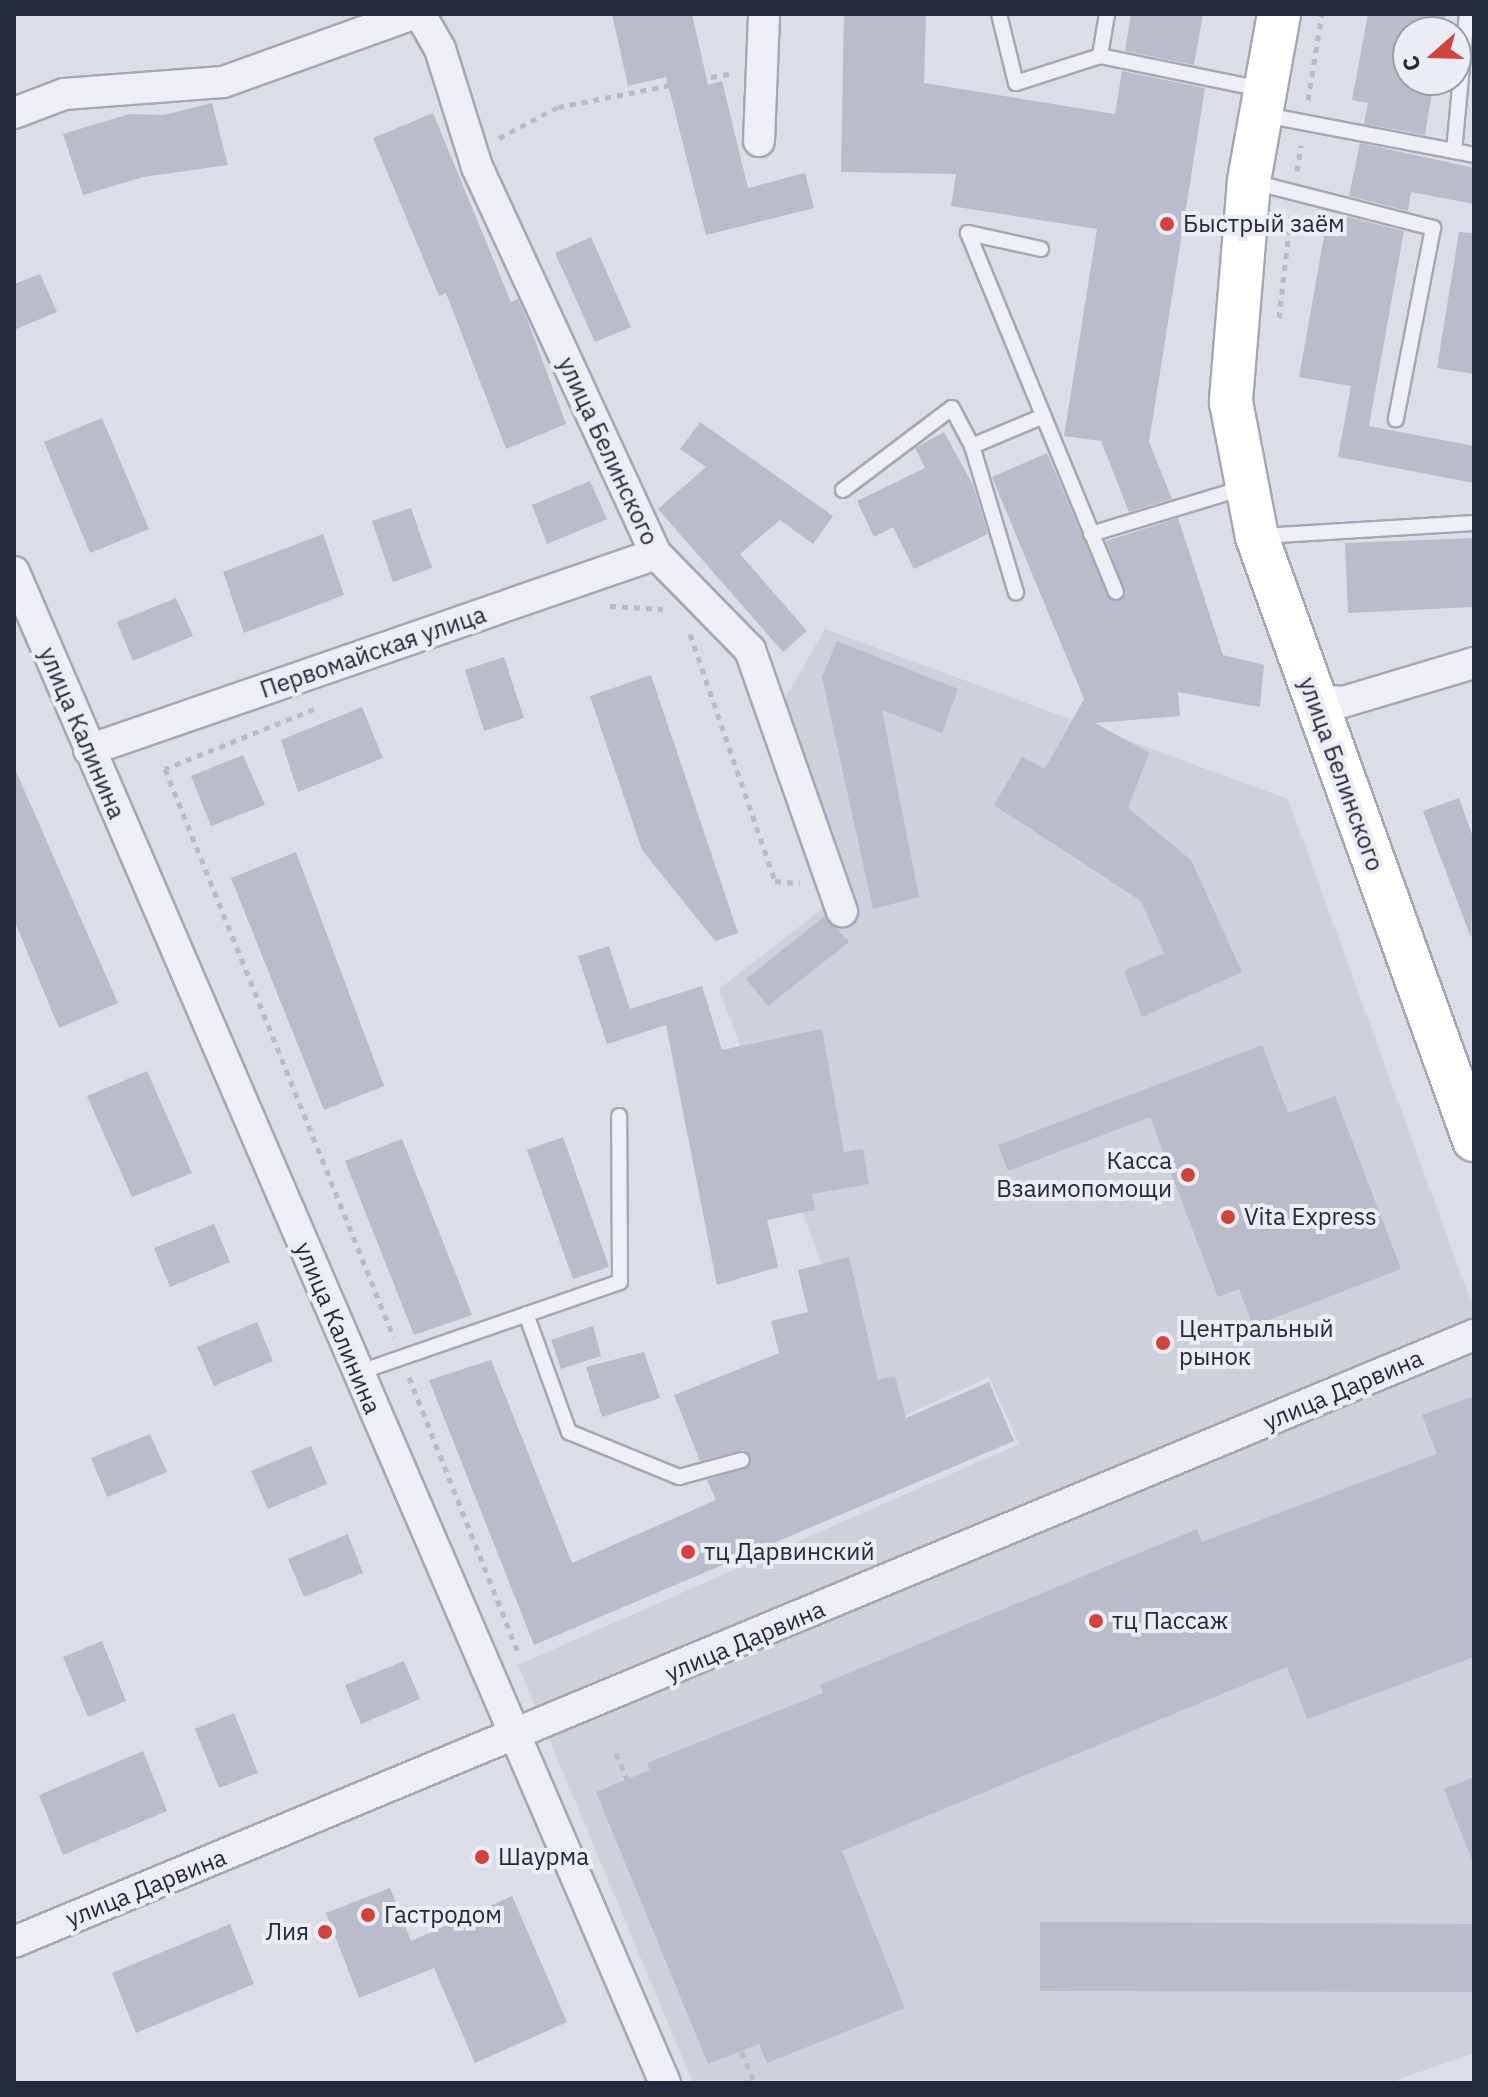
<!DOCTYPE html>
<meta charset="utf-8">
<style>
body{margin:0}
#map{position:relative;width:1488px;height:2097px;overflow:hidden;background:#dcdee7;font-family:"IBM Plex Sans",sans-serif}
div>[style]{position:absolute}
.built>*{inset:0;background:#ced0dc}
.building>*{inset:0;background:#b9bcc9}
.path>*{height:5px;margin-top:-2.5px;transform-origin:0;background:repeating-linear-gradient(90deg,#babcc5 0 6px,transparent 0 12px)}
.roads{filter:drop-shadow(2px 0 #a5a8b4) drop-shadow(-2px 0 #a5a8b4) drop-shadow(0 2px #a5a8b4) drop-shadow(0 -2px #a5a8b4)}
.lane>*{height:14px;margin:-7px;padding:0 7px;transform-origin:7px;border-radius:7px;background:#eeeff5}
.street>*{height:30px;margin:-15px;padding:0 15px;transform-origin:15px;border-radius:15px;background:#eeeff5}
.secondary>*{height:42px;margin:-21px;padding:0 21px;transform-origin:21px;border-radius:21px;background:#fff}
.dots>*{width:22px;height:22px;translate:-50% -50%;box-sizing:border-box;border:4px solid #ebedf4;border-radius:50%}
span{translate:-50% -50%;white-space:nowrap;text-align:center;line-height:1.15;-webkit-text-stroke:8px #ebedf4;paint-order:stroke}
.poi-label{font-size:24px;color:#25293d}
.left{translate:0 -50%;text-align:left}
.right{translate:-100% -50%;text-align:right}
.street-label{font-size:24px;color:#25293d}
.frame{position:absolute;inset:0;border:16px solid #25293d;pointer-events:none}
.north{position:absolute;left:1392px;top:16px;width:80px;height:80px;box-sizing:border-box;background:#ebedf4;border:2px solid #9c9fab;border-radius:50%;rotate:250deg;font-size:22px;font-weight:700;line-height:32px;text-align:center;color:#25293d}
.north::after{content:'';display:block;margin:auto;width:28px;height:36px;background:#d1443b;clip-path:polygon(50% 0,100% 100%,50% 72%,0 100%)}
</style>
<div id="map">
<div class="built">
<div style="clip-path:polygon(825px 629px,1288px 799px,1474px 1310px,1474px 2053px,1388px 2083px,693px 2083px,518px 1665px,1019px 1444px,989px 1377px,882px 1426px,719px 989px,840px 895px,776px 714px)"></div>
</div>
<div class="building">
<div style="clip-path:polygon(612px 14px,692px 14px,708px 85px,722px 81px,748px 188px,805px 173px,814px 208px,706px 235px,666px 77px,628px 86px)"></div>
<div style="clip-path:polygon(844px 14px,926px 14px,924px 83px,1115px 114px,1122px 71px,1205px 88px,1149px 442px,1172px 499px,1129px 512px,1101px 441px,1064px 436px,1097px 229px,951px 206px,956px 174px,841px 172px)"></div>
<div style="clip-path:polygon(1131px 14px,1203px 14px,1194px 65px,1125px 51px)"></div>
<div style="clip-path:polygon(1368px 14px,1446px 14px,1443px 32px,1408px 32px,1408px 80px,1434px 80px,1425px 135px,1364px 124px,1368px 103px,1352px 100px)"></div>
<div style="clip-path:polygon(212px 103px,228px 165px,143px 177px,83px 195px,63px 134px,129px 114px,164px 115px)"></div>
<div style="clip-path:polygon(433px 113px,511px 302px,518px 299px,527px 319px,566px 424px,506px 449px,446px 293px,439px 296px,373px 138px)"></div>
<div style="clip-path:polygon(1360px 143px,1474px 168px,1474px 204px,1411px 192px,1408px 211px,1349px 196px)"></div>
<div style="clip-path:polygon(1344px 216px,1404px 231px,1369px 426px,1474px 446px,1474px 483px,1338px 457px,1351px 386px,1299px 377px,1327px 220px,1343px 223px)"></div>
<div style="clip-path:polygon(1459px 232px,1474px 233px,1474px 374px,1437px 368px)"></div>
<div style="clip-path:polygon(591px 237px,631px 327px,595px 342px,555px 253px)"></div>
<div style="clip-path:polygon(40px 274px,57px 312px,14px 330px,14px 284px)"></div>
<div style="clip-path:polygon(102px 418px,149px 529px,90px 553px,44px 442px)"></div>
<div style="clip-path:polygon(700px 422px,833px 516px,813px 544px,780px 520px,740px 554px,807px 631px,783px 652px,658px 509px,706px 467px,680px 449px)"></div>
<div style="clip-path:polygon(944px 432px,973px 485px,988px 534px,914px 569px,893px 527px,874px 537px,857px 501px,925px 468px,915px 448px)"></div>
<div style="clip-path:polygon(1047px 453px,1109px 599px,1120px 601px,1126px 593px,1106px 541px,1178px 518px,1223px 655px,1264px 665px,1260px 707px,1178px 692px,1180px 716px,1095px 723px,1149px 753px,1128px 808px,1191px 860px,1242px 972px,1142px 1017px,1124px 971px,1164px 953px,1141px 901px,994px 805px,1022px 757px,1045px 769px,1084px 699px,992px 477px)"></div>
<div style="clip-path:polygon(590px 481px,607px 519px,547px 544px,532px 505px)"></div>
<div style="clip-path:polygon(411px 508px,432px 568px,393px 582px,372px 521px)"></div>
<div style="clip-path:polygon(323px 534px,344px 595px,244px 633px,223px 572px)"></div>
<div style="clip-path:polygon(1474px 538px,1474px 607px,1348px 613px,1345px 543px)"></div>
<div style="clip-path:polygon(176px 598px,193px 636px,133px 661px,117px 622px)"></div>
<div style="clip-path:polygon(837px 641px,958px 689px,942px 733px,882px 710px,919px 897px,873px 909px,822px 677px)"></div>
<div style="clip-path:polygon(504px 657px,524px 718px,484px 731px,465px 670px)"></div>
<div style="clip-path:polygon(651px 675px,738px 933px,715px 941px,642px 850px,590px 696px)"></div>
<div style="clip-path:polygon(362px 707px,383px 758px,298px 792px,281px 740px)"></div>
<div style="clip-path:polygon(243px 755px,265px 805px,211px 826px,191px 776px)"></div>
<div style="clip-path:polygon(14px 767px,118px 1003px,59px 1028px,14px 920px)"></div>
<div style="clip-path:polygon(1459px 798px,1474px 840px,1471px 938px,1423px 811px)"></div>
<div style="clip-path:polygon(296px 852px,384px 1086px,324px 1110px,231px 878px)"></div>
<div style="clip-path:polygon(825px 916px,849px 942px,768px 1006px,746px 979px)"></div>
<div style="clip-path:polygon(609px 946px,630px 1009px,702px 986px,722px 1050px,822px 1029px,844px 1152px,863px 1149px,869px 1184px,812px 1194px,815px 1210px,767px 1220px,778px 1267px,717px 1285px,666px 1025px,607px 1044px,578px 956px)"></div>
<div style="clip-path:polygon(1262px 1045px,1288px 1113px,1335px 1096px,1401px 1269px,1253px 1326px,1239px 1289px,1218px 1297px,1150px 1117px,1008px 1171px,998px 1145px)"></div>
<div style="clip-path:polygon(147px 1071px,192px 1173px,132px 1197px,87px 1096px)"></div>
<div style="clip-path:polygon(563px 1137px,609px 1267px,573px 1279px,527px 1150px)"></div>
<div style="clip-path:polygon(402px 1139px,472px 1315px,414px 1335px,345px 1161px)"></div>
<div style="clip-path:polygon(214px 1224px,230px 1262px,170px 1287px,154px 1248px)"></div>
<div style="clip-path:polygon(849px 1257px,878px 1380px,895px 1376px,906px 1418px,989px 1382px,1014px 1441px,534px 1645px,429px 1380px,491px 1360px,572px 1563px,716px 1500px,707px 1480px,750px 1466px,744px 1450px,700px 1461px,674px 1395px,779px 1353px,771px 1321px,808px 1312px,798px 1270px)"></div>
<div style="clip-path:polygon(257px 1322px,273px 1361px,214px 1386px,197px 1347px)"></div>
<div style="clip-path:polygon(593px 1326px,601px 1356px,561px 1369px,551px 1340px)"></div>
<div style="clip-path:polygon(644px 1352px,660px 1398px,602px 1417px,586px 1367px)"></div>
<div style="clip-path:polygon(1474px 1396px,1474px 1657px,1307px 1719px,1287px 1667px,842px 1851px,905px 2008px,767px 2063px,759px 2044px,708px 2064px,596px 1792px,650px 1770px,647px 1763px,823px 1693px,820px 1685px,1197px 1529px,1202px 1542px,1437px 1454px,1422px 1415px)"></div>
<div style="clip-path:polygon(150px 1434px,167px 1472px,107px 1497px,91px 1458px)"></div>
<div style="clip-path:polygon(311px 1446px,327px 1484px,268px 1509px,251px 1471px)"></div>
<div style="clip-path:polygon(348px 1534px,363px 1573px,304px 1597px,288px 1559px)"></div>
<div style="clip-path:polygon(102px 1641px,126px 1701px,88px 1717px,63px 1657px)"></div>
<div style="clip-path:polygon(404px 1661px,420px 1699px,361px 1724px,345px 1685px)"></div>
<div style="clip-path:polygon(234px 1713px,258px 1773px,219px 1788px,195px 1729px)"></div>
<div style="clip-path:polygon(143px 1751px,167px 1811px,63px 1855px,39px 1795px)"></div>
<div style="clip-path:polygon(1474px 1777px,1474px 1860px,1472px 1860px,1444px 1789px)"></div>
<div style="clip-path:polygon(390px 1888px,411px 1941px,512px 1896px,567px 2022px,475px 2063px,434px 1968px,359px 1998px,326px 1913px)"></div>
<div style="clip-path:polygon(1040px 1922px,1474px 1924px,1474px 1992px,1040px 1991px)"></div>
<div style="clip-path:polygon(230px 1924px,254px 1984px,136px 2033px,112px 1973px)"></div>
</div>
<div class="path">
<div style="left:1308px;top:100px;width:87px;rotate:-80.8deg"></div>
<div style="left:499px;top:138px;width:67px;rotate:-27.7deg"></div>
<div style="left:558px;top:107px;width:178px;rotate:-11deg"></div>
<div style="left:1297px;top:171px;width:26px;rotate:-81deg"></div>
<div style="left:1279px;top:318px;width:106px;rotate:-83.5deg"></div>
<div style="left:610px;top:606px;width:53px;rotate:3.2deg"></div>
<div style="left:690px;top:634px;width:261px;rotate:71deg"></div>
<div style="left:775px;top:881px;width:25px;rotate:5deg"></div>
<div style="left:314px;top:709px;width:161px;rotate:158.1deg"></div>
<div style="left:165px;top:769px;width:613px;rotate:68.08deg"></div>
<div style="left:409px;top:1377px;width:294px;rotate:68.4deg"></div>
<div style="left:616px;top:1753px;width:358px;rotate:67.2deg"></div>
</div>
<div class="roads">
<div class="lane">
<div style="left:999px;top:14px;width:71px;rotate:76.2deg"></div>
<div style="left:1016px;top:83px;width:88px;rotate:-17.8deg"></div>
<div style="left:1107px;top:14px;width:43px;rotate:99.5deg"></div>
<div style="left:1100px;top:56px;width:164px;rotate:11.6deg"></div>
<div style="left:1265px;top:115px;width:213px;rotate:10.8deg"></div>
<div style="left:1454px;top:151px;width:138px;rotate:-84.6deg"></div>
<div style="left:1253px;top:182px;width:186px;rotate:14.3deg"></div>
<div style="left:1433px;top:228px;width:195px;rotate:101deg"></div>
<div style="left:1041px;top:249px;width:75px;rotate:-167.6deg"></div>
<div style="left:968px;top:233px;width:388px;rotate:67.6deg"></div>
<div style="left:972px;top:446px;width:75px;rotate:-22.8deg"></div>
<div style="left:843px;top:490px;width:136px;rotate:-37deg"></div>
<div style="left:952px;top:408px;width:43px;rotate:62.2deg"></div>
<div style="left:972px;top:446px;width:153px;rotate:73.3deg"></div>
<div style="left:1091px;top:534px;width:159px;rotate:-16.8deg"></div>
<div style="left:1262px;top:536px;width:212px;rotate:-3.5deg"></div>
<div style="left:526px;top:1314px;width:126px;rotate:70deg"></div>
<div style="left:569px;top:1432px;width:119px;rotate:22.2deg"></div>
<div style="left:679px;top:1477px;width:65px;rotate:-15.1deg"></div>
<div style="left:357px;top:1373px;width:278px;rotate:-19.1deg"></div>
<div style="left:620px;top:1282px;width:166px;rotate:-90.3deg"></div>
</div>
<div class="street">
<div style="left:420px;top:14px;width:40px;rotate:60.3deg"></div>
<div style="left:440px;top:49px;width:124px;rotate:72.6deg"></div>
<div style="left:477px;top:167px;width:426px;rotate:65.2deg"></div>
<div style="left:656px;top:554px;width:134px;rotate:45.6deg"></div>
<div style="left:750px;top:650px;width:277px;rotate:70.6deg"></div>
<div style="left:14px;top:113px;width:53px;rotate:-20.8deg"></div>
<div style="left:64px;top:94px;width:159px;rotate:-4.3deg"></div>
<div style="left:223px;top:82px;width:202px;rotate:-19.7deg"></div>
<div style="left:759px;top:141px;width:127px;rotate:-87.7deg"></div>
<div style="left:14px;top:572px;width:1645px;rotate:66.69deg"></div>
<div style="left:1314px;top:700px;width:29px;rotate:4deg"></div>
<div style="left:1343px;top:702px;width:137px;rotate:-16.6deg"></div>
<div style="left:89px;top:750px;width:600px;rotate:-19.07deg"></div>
<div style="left:14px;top:1942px;width:1581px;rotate:-22.58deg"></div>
</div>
<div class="secondary">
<div style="left:1279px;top:14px;width:170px;rotate:100.2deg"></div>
<div style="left:1249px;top:181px;width:222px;rotate:94.7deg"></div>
<div style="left:1231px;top:402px;width:137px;rotate:79.1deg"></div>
<div style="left:1257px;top:537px;width:641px;rotate:70.21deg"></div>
</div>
</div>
<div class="dots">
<div style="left:1167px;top:224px;background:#d1443b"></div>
<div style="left:1188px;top:1175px;background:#d1443b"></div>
<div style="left:1228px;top:1217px;background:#d1443b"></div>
<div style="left:1163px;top:1343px;background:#d1443b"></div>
<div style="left:688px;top:1552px;background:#d1443b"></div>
<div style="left:1096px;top:1621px;background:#d1443b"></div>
<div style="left:482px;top:1857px;background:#d1443b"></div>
<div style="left:368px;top:1915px;background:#d1443b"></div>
<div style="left:325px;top:1932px;background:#d1443b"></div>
</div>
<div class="poi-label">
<span class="left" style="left:1183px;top:224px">Быстрый заём</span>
<span class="right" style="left:1172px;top:1175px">Касса<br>Взаимопомощи</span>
<span class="left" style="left:1244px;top:1217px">Vita Express</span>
<span class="left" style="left:1179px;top:1343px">Центральный<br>рынок</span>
<span class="left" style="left:704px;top:1552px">тц Дарвинский</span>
<span class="left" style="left:1112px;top:1621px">тц Пассаж</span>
<span class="left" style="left:498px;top:1857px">Шаурма</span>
<span class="left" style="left:384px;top:1915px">Гастродом</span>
<span class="right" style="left:309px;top:1932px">Лия</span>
</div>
<div class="street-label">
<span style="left:608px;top:451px;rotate:65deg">улица Белинского</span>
<span style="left:373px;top:652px;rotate:-19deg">Первомайская улица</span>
<span style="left:82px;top:733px;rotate:67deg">улица Калинина</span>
<span style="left:1341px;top:774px;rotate:70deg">улица Белинского</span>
<span style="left:338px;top:1328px;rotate:67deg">улица Калинина</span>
<span style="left:1343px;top:1390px;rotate:-23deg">улица Дарвина</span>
<span style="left:745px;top:1641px;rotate:-23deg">улица Дарвина</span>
<span style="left:146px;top:1888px;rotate:-22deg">улица Дарвина</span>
</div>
<div class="frame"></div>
<div class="north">С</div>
</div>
